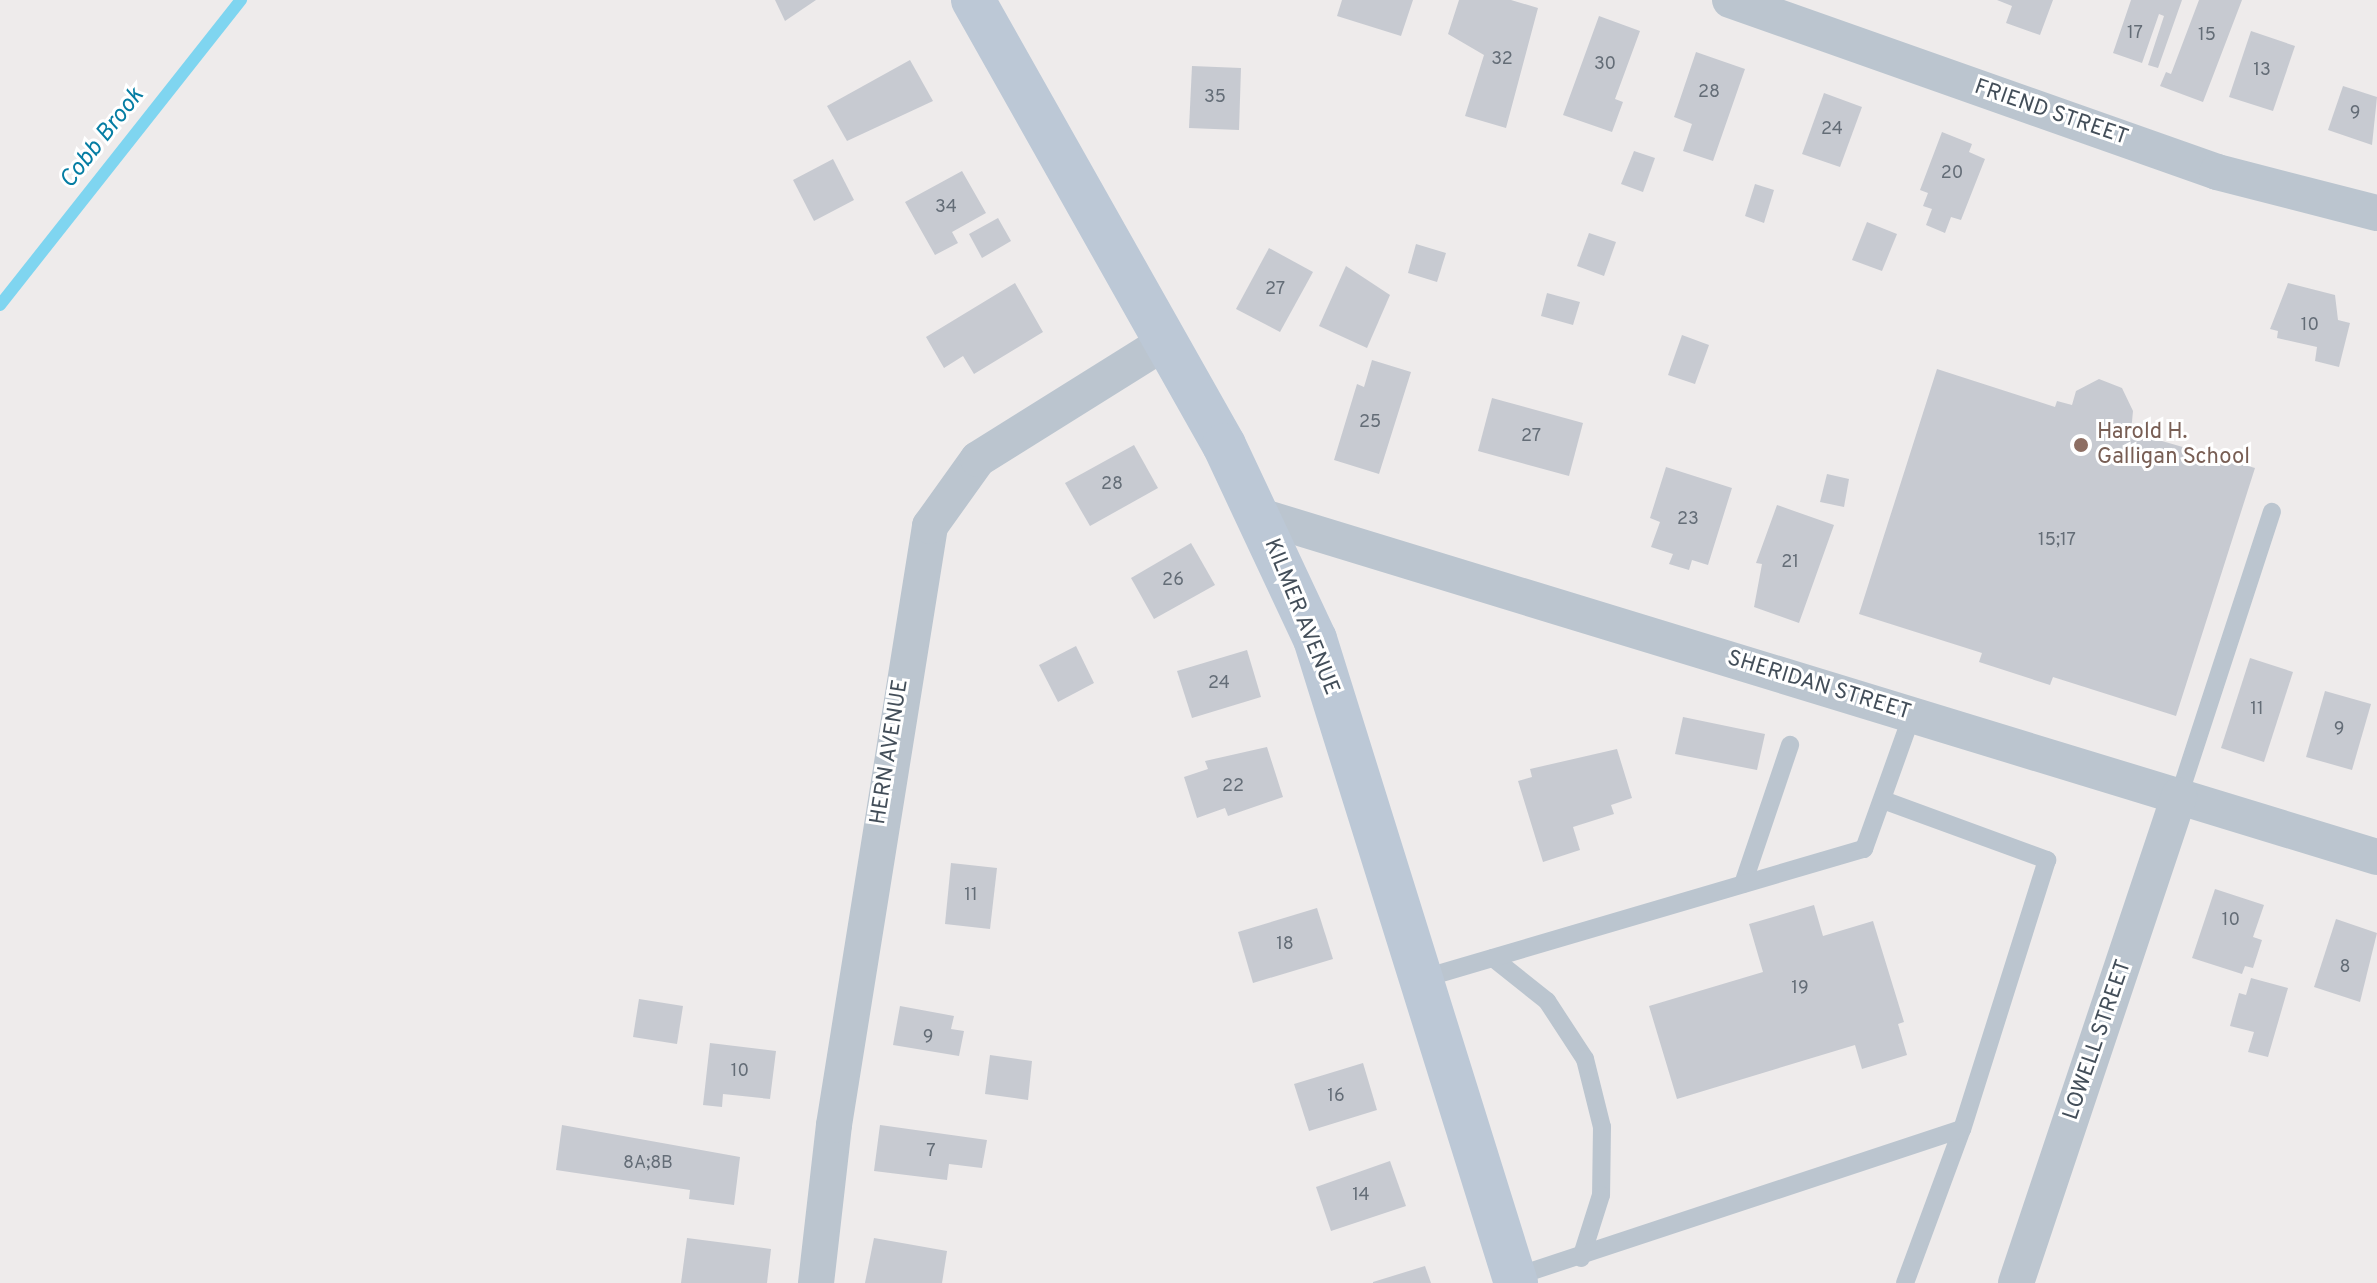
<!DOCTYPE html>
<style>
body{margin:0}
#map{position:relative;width:2377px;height:1283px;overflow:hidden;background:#eeebeb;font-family:Overpass,sans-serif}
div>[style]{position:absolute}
.stream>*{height:12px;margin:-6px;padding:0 6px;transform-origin:6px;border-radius:6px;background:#7fd5f0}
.building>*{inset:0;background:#c7cad1}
.lane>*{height:18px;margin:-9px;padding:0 9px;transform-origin:9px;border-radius:9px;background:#bbc5cf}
.street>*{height:36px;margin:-18px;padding:0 18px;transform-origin:18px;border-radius:18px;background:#bbc5cf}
.secondary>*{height:44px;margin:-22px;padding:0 22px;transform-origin:22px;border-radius:22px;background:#bcc8d6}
.dots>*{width:22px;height:22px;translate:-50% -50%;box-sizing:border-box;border:4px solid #fff;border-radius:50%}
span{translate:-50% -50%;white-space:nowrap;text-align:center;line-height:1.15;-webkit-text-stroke:6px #fff;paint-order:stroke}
.number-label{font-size:18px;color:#646d77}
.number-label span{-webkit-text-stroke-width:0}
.street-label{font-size:22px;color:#434e59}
.education-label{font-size:22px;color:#785e54}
.left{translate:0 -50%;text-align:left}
.water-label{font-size:24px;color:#057da3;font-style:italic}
</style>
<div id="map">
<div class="stream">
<div style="left:0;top:305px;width:389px;rotate:-51.7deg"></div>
</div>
<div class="building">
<div style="clip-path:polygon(775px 0,816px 0,785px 21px)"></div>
<div style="clip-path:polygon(1342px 0,1413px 0,1401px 36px,1337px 16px)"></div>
<div style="clip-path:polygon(1459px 0,1511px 0,1538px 8px,1506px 128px,1465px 116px,1484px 55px,1448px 34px)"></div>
<div style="clip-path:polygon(1997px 0,2053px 0,2040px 35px,2006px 23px,2012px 6px)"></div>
<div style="clip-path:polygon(2131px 0,2182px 0,2158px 68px,2148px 65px,2164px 16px,2159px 14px,2142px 63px,2113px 53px)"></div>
<div style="clip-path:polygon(2199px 0,2242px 0,2203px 102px,2160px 86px,2166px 72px,2171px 74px)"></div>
<div style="clip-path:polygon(1599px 16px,1640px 31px,1615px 99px,1623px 102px,1612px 132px,1563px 115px)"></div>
<div style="clip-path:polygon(2251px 31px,2295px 46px,2273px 111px,2229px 97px)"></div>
<div style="clip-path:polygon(1696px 52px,1745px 69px,1713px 161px,1683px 151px,1692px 124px,1674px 117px)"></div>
<div style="clip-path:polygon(910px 60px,933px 101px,847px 141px,827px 106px)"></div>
<div style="clip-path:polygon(1192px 66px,1241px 68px,1239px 130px,1189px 128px)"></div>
<div style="clip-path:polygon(2343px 86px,2377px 97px,2372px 145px,2328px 130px)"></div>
<div style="clip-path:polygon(1824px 93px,1862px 107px,1840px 167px,1802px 154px)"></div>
<div style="clip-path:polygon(1942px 132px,1972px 144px,1969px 152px,1985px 159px,1961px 220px,1951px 217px,1945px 233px,1926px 225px,1932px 209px,1923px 206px,1928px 193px,1920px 190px)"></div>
<div style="clip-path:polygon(1634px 151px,1655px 158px,1643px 192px,1621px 184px)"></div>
<div style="clip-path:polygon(833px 159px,854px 200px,814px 221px,793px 180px)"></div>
<div style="clip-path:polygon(962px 171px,986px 213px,952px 232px,958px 243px,935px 255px,905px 202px)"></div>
<div style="clip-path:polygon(1755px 184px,1774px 190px,1764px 223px,1745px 216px)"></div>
<div style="clip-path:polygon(998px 218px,1011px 241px,982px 258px,969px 234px)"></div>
<div style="clip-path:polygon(1867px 222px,1897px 234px,1882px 271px,1852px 260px)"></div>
<div style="clip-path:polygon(1589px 233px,1616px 242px,1604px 276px,1577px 266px)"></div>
<div style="clip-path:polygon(1416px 244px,1446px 253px,1437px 282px,1408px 273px)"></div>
<div style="clip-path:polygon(1269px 248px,1313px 272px,1280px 332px,1236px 309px)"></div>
<div style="clip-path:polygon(1346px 266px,1390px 295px,1367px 348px,1319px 326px)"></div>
<div style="clip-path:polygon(1015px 283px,1043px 332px,974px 374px,963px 356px,944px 368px,926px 337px)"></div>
<div style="clip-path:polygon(2288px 283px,2335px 295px,2338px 320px,2350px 323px,2339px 367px,2315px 361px,2317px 347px,2277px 338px,2278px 331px,2270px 329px)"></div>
<div style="clip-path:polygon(1547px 293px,1580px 302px,1573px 325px,1541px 316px)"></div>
<div style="clip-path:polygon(1682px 335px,1709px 345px,1695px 384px,1668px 375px)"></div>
<div style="clip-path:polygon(1372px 360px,1411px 372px,1379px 474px,1334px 460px,1357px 384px,1364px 387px)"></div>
<div style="clip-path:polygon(1937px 369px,2055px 407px,2057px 401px,2072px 405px,2076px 391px,2099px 379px,2122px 388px,2133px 411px,2131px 432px,2255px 468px,2176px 716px,2053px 677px,2050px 685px,1979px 662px,1982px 653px,1859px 614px)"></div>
<div style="clip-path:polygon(1492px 398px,1583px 423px,1569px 476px,1478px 451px)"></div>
<div style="clip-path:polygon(1134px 445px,1158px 488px,1090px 526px,1065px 483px)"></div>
<div style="clip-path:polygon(1666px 467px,1732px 488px,1708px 565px,1692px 560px,1689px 570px,1669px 564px,1673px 554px,1651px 547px,1660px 522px,1650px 518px)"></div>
<div style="clip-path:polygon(1827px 474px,1849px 479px,1844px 507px,1820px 502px)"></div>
<div style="clip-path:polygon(1777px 505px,1834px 525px,1799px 623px,1754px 607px,1762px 564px,1756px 563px)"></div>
<div style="clip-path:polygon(1191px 543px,1215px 585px,1154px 619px,1131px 578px)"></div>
<div style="clip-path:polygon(1076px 646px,1094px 683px,1058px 702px,1039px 665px)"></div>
<div style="clip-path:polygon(1247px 650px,1261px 697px,1192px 718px,1177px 671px)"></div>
<div style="clip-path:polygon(2250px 658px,2293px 672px,2264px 762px,2221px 748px)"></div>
<div style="clip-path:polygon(2325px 691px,2371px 704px,2352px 770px,2306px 757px)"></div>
<div style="clip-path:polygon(1683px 717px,1765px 734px,1757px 770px,1675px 754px)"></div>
<div style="clip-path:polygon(1267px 747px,1283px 797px,1228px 816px,1225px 808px,1197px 818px,1184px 777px,1208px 769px,1205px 761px)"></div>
<div style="clip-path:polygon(1617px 749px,1632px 798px,1611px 805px,1614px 814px,1573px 827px,1580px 850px,1543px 862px,1518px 781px,1532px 777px,1530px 769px)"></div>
<div style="clip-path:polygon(951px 863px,997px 868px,990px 929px,945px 924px)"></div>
<div style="clip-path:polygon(2215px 889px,2264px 905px,2253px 937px,2262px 940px,2253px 968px,2245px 966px,2242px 974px,2192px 958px)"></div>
<div style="clip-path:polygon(1814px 905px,1823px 936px,1873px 921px,1904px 1022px,1898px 1024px,1907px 1055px,1862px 1069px,1855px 1045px,1677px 1099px,1649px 1006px,1763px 972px,1749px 924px)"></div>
<div style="clip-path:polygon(1317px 908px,1333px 959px,1253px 983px,1238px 932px)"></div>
<div style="clip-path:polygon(2336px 919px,2377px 933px,2360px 1002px,2314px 987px)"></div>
<div style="clip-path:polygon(2251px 978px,2288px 988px,2268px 1057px,2248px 1052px,2254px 1032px,2230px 1026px,2239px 993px,2246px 995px)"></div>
<div style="clip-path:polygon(639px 999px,683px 1006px,677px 1044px,633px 1037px)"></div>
<div style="clip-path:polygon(900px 1006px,954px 1016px,951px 1029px,964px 1031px,959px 1056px,893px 1045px)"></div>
<div style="clip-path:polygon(710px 1043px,776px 1051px,770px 1099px,723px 1094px,722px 1107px,703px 1105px)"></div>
<div style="clip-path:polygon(990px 1055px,1032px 1061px,1028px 1100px,985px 1094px)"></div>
<div style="clip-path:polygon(1363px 1063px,1377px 1110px,1309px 1131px,1294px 1084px)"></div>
<div style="clip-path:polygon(562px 1125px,740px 1157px,734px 1205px,689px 1199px,690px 1190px,556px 1170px)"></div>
<div style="clip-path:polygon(880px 1125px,987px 1140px,982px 1168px,949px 1164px,947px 1180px,874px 1171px)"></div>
<div style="clip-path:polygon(1390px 1161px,1406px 1206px,1331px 1231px,1316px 1187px)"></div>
<div style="clip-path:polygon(687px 1238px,771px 1249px,767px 1283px,681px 1283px)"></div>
<div style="clip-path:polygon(874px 1238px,947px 1251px,942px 1283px,865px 1283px)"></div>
<div style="clip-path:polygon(1425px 1266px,1431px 1283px,1373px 1283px,1373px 1282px)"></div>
</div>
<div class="lane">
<div style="left:2179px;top:796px;width:299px;rotate:-71.9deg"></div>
<div style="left:1883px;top:800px;width:175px;rotate:20.1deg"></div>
<div style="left:2047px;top:860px;width:282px;rotate:107.5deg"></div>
<div style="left:1962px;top:1129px;width:164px;rotate:110.3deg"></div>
<div style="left:1743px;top:884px;width:147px;rotate:-71.3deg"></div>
<div style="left:1493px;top:958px;width:69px;rotate:38.5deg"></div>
<div style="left:1547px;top:1001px;width:69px;rotate:56.8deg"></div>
<div style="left:1585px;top:1059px;width:70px;rotate:76deg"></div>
<div style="left:1602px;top:1127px;width:68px;rotate:90.8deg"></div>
<div style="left:1601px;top:1195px;width:66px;rotate:107.6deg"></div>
<div style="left:1421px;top:979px;width:462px;rotate:-16.4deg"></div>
<div style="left:1864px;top:849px;width:142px;rotate:-70.3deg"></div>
<div style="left:1514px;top:1277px;width:472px;rotate:-18.3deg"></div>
</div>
<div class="street">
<div style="left:1730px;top:0;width:516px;rotate:19.45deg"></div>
<div style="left:2217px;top:172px;width:165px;rotate:14.4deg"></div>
<div style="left:1260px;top:516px;width:1168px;rotate:16.98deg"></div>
<div style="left:816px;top:1283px;width:159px;rotate:-83.5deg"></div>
<div style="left:834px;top:1125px;width:607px;rotate:-80.89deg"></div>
<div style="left:930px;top:526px;width:82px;rotate:-54.4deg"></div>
<div style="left:978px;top:459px;width:223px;rotate:-32deg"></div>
<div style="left:2016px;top:1283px;width:514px;rotate:-71.49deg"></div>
</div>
<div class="secondary">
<div style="left:973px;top:0;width:511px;rotate:60.58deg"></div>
<div style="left:1224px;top:445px;width:214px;rotate:64.9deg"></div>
<div style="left:1315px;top:639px;width:675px;rotate:72.67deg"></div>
</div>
<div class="dots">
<div style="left:2081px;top:445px;background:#8d6e63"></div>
</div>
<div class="number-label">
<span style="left:2135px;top:34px">17</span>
<span style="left:2207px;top:36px">15</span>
<span style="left:1502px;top:60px">32</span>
<span style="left:1605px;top:65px">30</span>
<span style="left:2262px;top:71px">13</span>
<span style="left:1709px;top:93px">28</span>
<span style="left:1215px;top:98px">35</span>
<span style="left:2355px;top:114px">9</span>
<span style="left:1832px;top:130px">24</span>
<span style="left:1952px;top:174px">20</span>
<span style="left:946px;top:208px">34</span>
<span style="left:1275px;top:290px">27</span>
<span style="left:2310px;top:326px">10</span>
<span style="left:1370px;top:423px">25</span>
<span style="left:1531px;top:437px">27</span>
<span style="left:1112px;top:485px">28</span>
<span style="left:1688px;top:520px">23</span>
<span style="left:2057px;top:541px">15;17</span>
<span style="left:1790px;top:563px">21</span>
<span style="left:1173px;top:581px">26</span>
<span style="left:1219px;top:684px">24</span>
<span style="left:2257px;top:710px">11</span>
<span style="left:2339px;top:730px">9</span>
<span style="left:1233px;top:787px">22</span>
<span style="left:971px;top:896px">11</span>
<span style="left:2231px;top:921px">10</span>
<span style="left:1285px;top:945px">18</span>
<span style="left:2345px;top:968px">8</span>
<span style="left:1800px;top:989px">19</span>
<span style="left:928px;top:1038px">9</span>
<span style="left:740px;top:1072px">10</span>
<span style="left:1336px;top:1097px">16</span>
<span style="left:931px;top:1152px">7</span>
<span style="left:648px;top:1164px">8A;8B</span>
<span style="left:1361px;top:1196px">14</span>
</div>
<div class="street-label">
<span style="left:2051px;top:113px;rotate:19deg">FRIEND STREET</span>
<span style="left:1301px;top:617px;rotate:68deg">KILMER AVENUE</span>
<span style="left:1819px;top:686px;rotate:17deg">SHERIDAN STREET</span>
<span style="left:890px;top:752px;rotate:-81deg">HERN AVENUE</span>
<span style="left:2098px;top:1040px;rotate:-71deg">LOWELL STREET</span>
</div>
<div class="education-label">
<span class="left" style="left:2097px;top:445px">Harold H.<br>Galligan School</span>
</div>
<div class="water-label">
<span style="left:103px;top:139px;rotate:-52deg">Cobb Brook</span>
</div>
</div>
